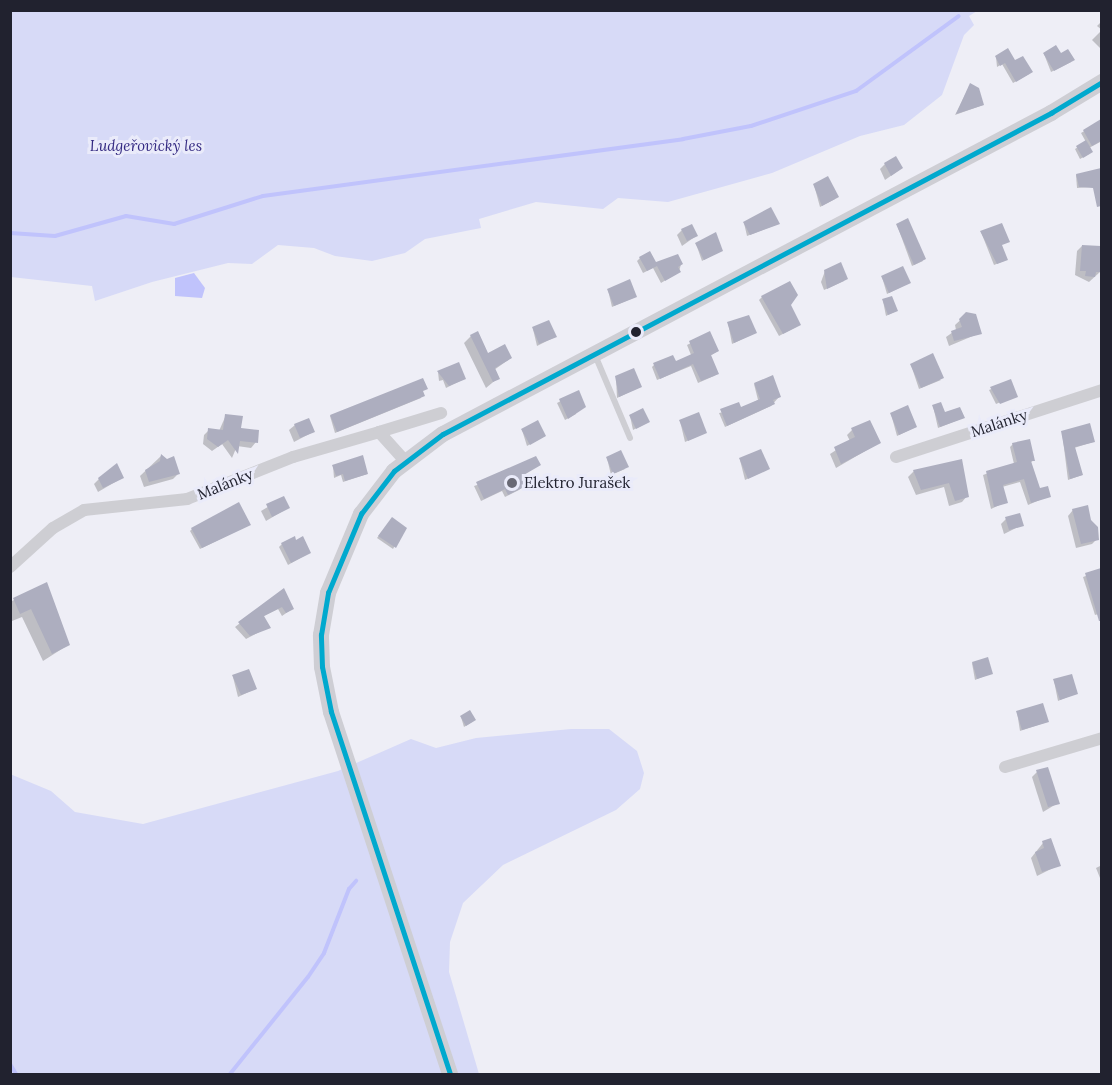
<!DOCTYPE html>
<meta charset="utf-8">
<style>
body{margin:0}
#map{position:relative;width:1112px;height:1085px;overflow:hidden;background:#eeeef6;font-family:Lora,serif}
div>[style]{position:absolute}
.green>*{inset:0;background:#d7daf7}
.water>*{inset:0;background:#c0c3fc}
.shadow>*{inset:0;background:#0003}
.stream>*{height:4px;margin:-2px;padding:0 2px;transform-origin:2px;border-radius:2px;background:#c0c3fc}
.building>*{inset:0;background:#adaebf}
.lane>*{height:6px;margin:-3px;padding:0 3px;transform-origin:3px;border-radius:3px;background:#ceced3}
.street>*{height:12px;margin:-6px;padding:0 6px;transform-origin:6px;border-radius:6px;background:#ceced3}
.secondary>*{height:16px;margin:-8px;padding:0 8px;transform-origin:8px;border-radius:8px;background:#ceced4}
.bus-1>*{height:4.5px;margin:-2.25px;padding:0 2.25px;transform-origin:2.25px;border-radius:2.25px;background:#00a9ce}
.dots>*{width:16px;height:16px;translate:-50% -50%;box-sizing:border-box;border:3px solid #eaebfa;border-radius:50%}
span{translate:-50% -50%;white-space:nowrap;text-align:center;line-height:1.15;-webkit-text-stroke:6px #eaebfa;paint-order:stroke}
.park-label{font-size:15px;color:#342a82;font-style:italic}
.street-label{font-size:15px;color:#21222f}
.poi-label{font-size:15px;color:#21222f}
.left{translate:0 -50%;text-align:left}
.frame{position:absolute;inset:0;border:12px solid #21222f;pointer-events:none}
</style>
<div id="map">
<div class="green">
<div style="clip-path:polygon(10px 11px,11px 10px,977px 11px,969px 16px,974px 25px,964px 35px,942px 95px,904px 125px,860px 136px,772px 173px,668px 202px,618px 198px,603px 209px,536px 202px,479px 219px,481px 228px,425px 239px,405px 253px,372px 261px,335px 256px,314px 248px,278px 245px,252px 264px,228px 263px,152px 282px,95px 301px,92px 286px,11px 277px)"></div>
<div style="clip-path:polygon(571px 729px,609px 729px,637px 751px,644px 773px,640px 789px,616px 810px,503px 865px,463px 903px,450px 942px,449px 972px,479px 1074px,11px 1074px,10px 774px,51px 791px,75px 812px,143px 824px,338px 771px,411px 739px,436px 748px,476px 738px)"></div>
</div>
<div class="water">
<div style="clip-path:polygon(194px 273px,205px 288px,202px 298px,175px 296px,175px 278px)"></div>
</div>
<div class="shadow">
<div style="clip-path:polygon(1102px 21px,1102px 30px,1097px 26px)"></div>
<div style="clip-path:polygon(1102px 30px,1102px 49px,1101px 49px,1092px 40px)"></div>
<div style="clip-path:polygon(1044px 54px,1061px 55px,1071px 62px,1051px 72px)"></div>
<div style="clip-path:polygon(996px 57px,1014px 62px,1029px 74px,1013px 83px,1002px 64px,997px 67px)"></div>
<div style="clip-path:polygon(969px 87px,983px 105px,955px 115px)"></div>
<div style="clip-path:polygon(1101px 121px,1102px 141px,1089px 148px,1089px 154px,1080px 159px,1075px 149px,1086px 142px,1081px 133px)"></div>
<div style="clip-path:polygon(885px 164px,902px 168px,885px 180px,880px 169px)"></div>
<div style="clip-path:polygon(1102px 169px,1102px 186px,1077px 188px,1076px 175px)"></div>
<div style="clip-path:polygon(814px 185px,835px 199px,820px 207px)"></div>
<div style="clip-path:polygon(744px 223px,778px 224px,747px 236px)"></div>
<div style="clip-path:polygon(897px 225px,923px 261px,912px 266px)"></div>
<div style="clip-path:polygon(682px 230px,696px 236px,682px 246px,677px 235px)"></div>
<div style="clip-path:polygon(981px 232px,1001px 245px,1004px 261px,994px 265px)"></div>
<div style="clip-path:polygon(696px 244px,719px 252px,702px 261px)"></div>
<div style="clip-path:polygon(1082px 246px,1102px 248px,1100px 272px,1089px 282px,1075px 275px,1077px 251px)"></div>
<div style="clip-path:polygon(640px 258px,655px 264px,681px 264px,679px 272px,661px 283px,653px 268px,643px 273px,637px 261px)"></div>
<div style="clip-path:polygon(825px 271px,844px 281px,824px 290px,821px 282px)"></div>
<div style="clip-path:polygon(882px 277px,907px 284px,887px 294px)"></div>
<div style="clip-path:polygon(608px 290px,633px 298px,612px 307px)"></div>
<div style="clip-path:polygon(762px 297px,789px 305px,796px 327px,779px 336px,759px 300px)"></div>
<div style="clip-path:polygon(883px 301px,894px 312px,886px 316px)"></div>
<div style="clip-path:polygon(967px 314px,980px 333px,949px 346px,946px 337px,956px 330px,955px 325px)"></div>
<div style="clip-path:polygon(728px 323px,755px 333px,732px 344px)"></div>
<div style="clip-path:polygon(533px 329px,555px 337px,537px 346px)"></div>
<div style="clip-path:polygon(710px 333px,718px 351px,710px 356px,717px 374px,714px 376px,698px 383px,691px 366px,657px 380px,652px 367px,654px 365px,675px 363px,691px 355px,687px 345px)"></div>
<div style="clip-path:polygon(471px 336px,487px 355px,511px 358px,494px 370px,498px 378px,486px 388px,464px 343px)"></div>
<div style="clip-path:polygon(911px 365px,941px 380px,919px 389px)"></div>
<div style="clip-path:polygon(438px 372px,464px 379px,446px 388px,443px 380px,439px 381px)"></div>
<div style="clip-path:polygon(616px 377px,640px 387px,617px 398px)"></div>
<div style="clip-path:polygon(422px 380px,421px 398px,335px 433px,330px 416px)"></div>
<div style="clip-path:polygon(1010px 381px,1015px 396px,996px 404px,989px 390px)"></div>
<div style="clip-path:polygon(754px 384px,779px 397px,771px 406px,725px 427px,719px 413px,740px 409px,758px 400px)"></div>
<div style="clip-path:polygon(578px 392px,576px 414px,565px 420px,557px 403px)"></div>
<div style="clip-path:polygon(933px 406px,944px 414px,963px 418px,938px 428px)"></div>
<div style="clip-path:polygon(891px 414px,916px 427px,897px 436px)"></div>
<div style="clip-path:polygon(226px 415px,256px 442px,251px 448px,237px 446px,232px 458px,222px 444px,212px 451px,203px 444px,204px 435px,209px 430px,219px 431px)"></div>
<div style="clip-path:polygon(630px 416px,648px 422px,633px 430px)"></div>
<div style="clip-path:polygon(680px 421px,705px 433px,685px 442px)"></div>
<div style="clip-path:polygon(295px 425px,313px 432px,294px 442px,289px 430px)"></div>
<div style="clip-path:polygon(522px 430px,545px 436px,527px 446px)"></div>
<div style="clip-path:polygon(852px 430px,879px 443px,836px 468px,830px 454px,850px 441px,847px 435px)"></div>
<div style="clip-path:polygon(1062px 432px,1093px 442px,1074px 448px,1082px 475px,1068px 480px)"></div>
<div style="clip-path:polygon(1013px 444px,1034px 460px,1030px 463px,1039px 490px,1049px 496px,1028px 505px,1020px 482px,1002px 487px,1006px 502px,991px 509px,983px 475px,1014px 464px,1010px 447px)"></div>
<div style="clip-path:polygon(161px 456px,178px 474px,173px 479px,144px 487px,140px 476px)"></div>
<div style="clip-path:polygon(607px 458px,625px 469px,611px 475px)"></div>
<div style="clip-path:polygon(740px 460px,768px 469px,745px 480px)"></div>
<div style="clip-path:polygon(961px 460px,967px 496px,962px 502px,949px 506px,944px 487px,916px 495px,908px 477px,914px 471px)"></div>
<div style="clip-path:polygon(539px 465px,521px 476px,523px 487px,519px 490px,505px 497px,502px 491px,481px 501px,474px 486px)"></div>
<div style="clip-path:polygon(333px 466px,367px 474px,343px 482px,341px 475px,334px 478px)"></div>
<div style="clip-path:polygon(122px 478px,98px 492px,94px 484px,99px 479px)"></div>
<div style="clip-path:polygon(283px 498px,288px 508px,266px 521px,261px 511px)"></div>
<div style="clip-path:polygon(1073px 510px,1097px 539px,1092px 544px,1076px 548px,1068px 516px)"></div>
<div style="clip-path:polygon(1006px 519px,1022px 525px,1004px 534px,1001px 524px)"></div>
<div style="clip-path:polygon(390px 521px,405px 528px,393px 549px,377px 538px)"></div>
<div style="clip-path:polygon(249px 525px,200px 549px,190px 531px,192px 529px)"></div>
<div style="clip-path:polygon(282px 544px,309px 553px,288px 565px,279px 547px)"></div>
<div style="clip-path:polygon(1102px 570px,1102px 613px,1095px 615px,1083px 577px)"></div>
<div style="clip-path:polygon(46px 584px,68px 645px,43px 661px,22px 617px,12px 621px,10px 602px)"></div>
<div style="clip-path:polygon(283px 590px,292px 609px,282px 616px,278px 609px,262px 617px,269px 627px,246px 639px,235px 627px)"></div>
<div style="clip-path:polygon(972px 663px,992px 673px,975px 680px)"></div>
<div style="clip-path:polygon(233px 677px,255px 689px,238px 697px)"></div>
<div style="clip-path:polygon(1054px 681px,1077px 693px,1058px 701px)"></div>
<div style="clip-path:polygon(1017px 712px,1047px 722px,1020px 731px)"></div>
<div style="clip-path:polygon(461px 717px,472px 722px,464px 727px)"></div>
<div style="clip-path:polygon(1037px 772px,1058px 803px,1043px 812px,1032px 777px)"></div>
<div style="clip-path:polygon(1043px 843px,1059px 865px,1037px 876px,1031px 858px)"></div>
<div style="clip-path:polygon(1102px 865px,1102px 883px,1096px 868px)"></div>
</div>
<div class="stream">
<div style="left:10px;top:233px;width:45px;rotate:3.8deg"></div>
<div style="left:55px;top:236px;width:74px;rotate:-15.7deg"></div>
<div style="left:126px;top:216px;width:49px;rotate:9.5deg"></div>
<div style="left:174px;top:224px;width:93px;rotate:-17.5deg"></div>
<div style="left:263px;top:196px;width:424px;rotate:-7.7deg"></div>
<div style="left:683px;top:139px;width:69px;rotate:-10.8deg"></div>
<div style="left:751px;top:126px;width:111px;rotate:-18.4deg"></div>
<div style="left:856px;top:91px;width:127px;rotate:-36.1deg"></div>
<div style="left:10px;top:1064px;width:12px;rotate:59deg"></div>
<div style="left:230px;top:1074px;width:124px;rotate:-51.2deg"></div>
<div style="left:308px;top:977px;width:29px;rotate:-56deg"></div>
<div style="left:324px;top:953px;width:69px;rotate:-68.7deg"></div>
<div style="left:349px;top:889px;width:11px;rotate:-49deg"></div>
</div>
<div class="building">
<div style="clip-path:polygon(1056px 45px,1061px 53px,1068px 49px,1075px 60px,1054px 71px,1043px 53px)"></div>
<div style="clip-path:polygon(1008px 48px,1015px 60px,1023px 56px,1033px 72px,1016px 82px,1005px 63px,1000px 66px,995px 56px)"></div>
<div style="clip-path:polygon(970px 83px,979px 88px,984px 105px,956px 114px)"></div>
<div style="clip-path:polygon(1101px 119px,1101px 141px,1092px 146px,1083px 130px)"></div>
<div style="clip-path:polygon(1086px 140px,1093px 152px,1083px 158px,1076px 146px)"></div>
<div style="clip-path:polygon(896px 156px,903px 168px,891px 176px,884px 163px)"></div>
<div style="clip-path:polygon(1101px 168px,1101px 206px,1097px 207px,1093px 188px,1079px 187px,1076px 174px)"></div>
<div style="clip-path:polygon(828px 176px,839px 197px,822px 206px,813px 184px)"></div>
<div style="clip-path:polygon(771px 207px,780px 224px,750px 235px,743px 222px)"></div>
<div style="clip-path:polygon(908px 218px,926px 259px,914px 265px,896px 224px)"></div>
<div style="clip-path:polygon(1002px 223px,1010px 242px,1002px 245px,1008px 260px,997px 264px,980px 231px)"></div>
<div style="clip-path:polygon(692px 224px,698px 236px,687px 241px,681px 229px)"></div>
<div style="clip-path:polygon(716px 232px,723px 251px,704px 260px,695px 243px)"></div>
<div style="clip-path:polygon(1082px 245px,1101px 246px,1101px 272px,1096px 272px,1095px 277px,1085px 276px,1086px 271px,1080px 271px)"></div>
<div style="clip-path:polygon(650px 251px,656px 262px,678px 254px,683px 264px,678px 267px,681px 272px,665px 281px,657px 266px,647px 271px,639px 257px)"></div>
<div style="clip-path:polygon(841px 262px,848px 279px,827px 289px,824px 270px)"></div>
<div style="clip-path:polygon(903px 266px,911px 283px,889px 293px,881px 276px)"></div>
<div style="clip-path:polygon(630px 279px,637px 297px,614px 306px,607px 289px)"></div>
<div style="clip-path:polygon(790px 281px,798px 295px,791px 305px,801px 325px,783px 334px,761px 296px)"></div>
<div style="clip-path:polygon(892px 296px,898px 311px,888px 315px,882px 299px)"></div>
<div style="clip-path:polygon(966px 312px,976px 314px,982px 334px,954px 341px,951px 331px,962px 327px,959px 319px)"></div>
<div style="clip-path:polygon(749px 315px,757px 333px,734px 343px,727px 322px)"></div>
<div style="clip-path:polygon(549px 320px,557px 337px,539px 344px,532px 327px)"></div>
<div style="clip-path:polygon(478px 331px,488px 353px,505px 344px,512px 358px,495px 368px,500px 379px,493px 382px,470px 335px)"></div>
<div style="clip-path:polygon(710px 331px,719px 351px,711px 355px,719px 374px,701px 381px,693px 364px,660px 379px,653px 363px,673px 355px,676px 361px,694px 353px,689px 341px)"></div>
<div style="clip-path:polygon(933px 353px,944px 378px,921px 388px,910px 364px)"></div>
<div style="clip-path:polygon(459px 362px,466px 379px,449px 386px,437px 371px)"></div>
<div style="clip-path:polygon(634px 368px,642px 387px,619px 397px,615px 376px)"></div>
<div style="clip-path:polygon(773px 375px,781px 397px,773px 400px,775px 404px,727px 426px,720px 409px,739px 402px,741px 407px,760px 399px,754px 383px)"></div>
<div style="clip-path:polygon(423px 378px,428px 389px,423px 391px,425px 396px,337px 432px,330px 415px)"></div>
<div style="clip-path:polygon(1011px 379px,1018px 397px,1000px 404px,990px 387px)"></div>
<div style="clip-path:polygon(579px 390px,586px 407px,568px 419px,559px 399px)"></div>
<div style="clip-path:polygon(941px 402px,945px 412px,960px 407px,965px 418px,940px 427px,932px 405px)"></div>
<div style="clip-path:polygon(908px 405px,917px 427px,899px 435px,890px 413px)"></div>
<div style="clip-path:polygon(643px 408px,650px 422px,636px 429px,629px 415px)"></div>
<div style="clip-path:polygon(699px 412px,707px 433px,688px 441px,679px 420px)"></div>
<div style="clip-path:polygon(225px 414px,243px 416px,241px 428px,259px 430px,258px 443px,240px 441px,238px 454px,228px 440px,218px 447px,207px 439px,208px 428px,223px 430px)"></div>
<div style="clip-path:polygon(309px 418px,315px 432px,300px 438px,294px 424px)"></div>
<div style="clip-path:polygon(538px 420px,546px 436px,530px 445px,521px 429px)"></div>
<div style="clip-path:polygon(870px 420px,881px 443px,841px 464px,834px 447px,855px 437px,851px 428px)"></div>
<div style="clip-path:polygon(1090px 423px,1095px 442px,1075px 447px,1083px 475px,1070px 479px,1061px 431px)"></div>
<div style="clip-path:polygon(1030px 439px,1035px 461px,1031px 461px,1040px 488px,1048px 486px,1051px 497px,1031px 503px,1024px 479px,1003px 485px,1008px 503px,994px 507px,986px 471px,1017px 462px,1012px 443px)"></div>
<div style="clip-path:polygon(761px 449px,770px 469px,748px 479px,739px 458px)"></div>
<div style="clip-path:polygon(621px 450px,629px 467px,613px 474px,606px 457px)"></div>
<div style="clip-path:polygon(161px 454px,167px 459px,174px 456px,180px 474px,149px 482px,145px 470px,160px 461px)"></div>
<div style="clip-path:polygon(363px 455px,368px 474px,345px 481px,343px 474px,336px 476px,332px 465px)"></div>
<div style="clip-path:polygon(536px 456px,541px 465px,522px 476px,524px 487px,508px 495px,505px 489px,484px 499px,476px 482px)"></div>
<div style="clip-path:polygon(962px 459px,969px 497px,955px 501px,949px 483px,921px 490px,913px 470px)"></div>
<div style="clip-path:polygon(117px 463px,124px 478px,103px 488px,98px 478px)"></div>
<div style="clip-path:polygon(284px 496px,290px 508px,272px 517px,266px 504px)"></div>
<div style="clip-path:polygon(239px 502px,251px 525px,202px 548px,191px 528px)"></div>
<div style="clip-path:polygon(1088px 505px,1091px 520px,1098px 527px,1099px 540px,1081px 544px,1072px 509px)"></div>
<div style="clip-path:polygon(1020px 513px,1024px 526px,1009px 530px,1005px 517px)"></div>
<div style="clip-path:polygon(392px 517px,407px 528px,396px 548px,378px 536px)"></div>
<div style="clip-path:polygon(295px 536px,296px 540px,303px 536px,311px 553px,291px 563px,281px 543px)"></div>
<div style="clip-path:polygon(1101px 568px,1101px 621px,1099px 621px,1085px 573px)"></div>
<div style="clip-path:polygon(47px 582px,70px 645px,52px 654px,31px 609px,20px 614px,13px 598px)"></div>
<div style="clip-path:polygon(284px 588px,294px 609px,286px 613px,282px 607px,264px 616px,271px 628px,250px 636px,238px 622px)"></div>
<div style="clip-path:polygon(988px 657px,993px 674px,977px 679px,972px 662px)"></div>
<div style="clip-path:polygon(249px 669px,257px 689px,241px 695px,232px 675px)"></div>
<div style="clip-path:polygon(1072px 674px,1078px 694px,1060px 700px,1053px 679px)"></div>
<div style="clip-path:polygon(1043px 703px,1049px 722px,1022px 730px,1016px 711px)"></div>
<div style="clip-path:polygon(470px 710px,476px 720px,466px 726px,460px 716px)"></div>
<div style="clip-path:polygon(1048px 767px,1060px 804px,1048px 807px,1036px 770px)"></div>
<div style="clip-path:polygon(1051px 838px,1061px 866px,1042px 872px,1035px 852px,1044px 848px,1042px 841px)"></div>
</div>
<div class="lane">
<div style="left:595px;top:355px;width:90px;rotate:67.1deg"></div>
</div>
<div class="street">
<div style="left:379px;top:432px;width:65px;rotate:-17deg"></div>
<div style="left:896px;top:457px;width:217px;rotate:-18deg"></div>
<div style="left:10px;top:567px;width:58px;rotate:-42.2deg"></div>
<div style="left:53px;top:528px;width:36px;rotate:-30deg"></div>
<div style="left:84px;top:510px;width:104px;rotate:-6.1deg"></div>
<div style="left:187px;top:499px;width:114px;rotate:-21.6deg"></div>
<div style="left:293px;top:457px;width:90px;rotate:-16.2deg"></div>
<div style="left:379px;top:432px;width:39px;rotate:48deg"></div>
<div style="left:1005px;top:767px;width:101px;rotate:-16.6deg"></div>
</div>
<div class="secondary">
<div style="left:450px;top:1074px;width:381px;rotate:-108.2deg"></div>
<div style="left:331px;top:712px;width:46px;rotate:-101.3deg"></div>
<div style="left:322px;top:667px;width:32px;rotate:-92deg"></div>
<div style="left:321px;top:635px;width:43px;rotate:-80.5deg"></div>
<div style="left:328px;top:593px;width:86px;rotate:-67.3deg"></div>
<div style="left:361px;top:514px;width:54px;rotate:-52.5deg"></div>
<div style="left:394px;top:471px;width:61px;rotate:-37.1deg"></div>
<div style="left:443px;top:434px;width:688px;rotate:-27.83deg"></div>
<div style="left:1051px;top:113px;width:60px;rotate:-31.3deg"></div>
</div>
<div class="bus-1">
<div style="left:450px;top:1074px;width:381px;rotate:-108.2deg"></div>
<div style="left:331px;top:712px;width:46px;rotate:-101.3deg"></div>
<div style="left:322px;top:667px;width:32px;rotate:-92deg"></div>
<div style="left:321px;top:635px;width:43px;rotate:-80.5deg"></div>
<div style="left:328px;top:593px;width:86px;rotate:-67.3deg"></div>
<div style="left:361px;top:514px;width:54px;rotate:-52.5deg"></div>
<div style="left:394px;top:471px;width:61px;rotate:-37.1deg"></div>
<div style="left:443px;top:434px;width:688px;rotate:-27.83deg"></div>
<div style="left:1051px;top:113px;width:60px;rotate:-31.3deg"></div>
</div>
<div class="dots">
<div style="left:636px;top:332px;background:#21222f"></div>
<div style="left:512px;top:483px;background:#696975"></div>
</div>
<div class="park-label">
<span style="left:146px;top:146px">Ludgeřovický les</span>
</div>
<div class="street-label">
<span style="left:999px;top:423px;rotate:-18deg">Malánky</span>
<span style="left:225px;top:484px;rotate:-22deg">Malánky</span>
</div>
<div class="poi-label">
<span class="left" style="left:524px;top:483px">Elektro Jurašek</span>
</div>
<div class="frame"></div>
</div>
